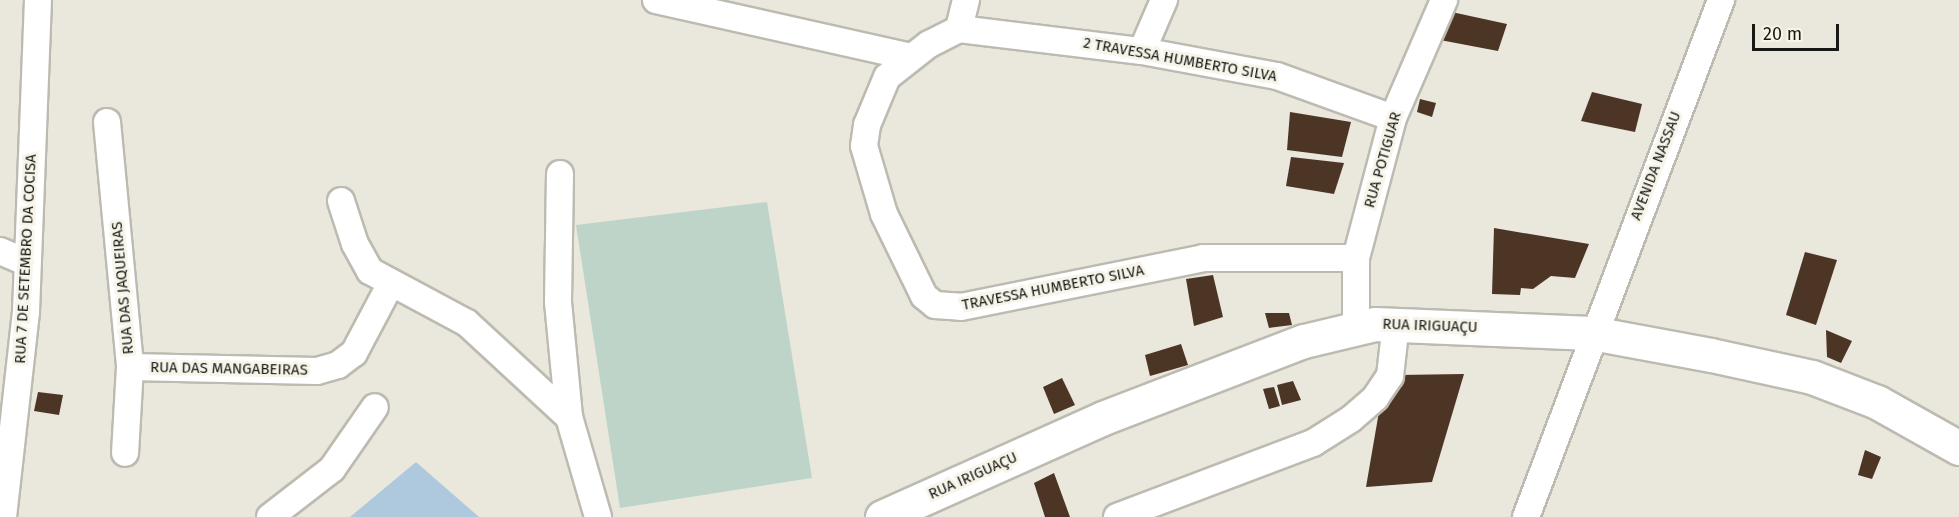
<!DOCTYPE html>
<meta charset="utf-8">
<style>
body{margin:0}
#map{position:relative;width:1959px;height:517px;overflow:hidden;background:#eae8dd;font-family:"Fira Sans",sans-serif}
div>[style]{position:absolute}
.green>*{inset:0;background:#bed4c9}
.water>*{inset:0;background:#aec8de}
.building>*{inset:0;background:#4c3525}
.roads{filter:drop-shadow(2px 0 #bdbbb1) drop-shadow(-2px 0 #bdbbb1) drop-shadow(0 2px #bdbbb1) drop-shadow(0 -2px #bdbbb1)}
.minor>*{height:26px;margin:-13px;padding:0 13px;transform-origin:13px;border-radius:13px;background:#fff}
.secondary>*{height:33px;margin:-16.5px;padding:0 16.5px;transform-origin:16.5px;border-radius:16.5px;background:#fff}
span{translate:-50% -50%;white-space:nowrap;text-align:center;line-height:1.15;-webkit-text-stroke:6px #f7f5ea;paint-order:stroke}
.street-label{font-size:15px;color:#181814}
.scale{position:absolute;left:1752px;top:24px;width:87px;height:27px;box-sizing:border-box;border:3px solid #181814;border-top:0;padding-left:8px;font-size:18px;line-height:21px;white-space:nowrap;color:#181814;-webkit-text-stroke:4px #f7f5ea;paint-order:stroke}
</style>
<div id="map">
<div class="green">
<div style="clip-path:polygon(767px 202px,812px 478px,620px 508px,576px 225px)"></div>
</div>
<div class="water">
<div style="clip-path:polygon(416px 462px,479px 517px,350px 517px)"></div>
</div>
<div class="building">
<div style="clip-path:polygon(1447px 11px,1507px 24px,1498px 51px,1440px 40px)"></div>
<div style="clip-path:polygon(1592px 92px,1642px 104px,1635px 132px,1581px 121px)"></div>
<div style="clip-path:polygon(1420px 99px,1436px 103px,1432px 117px,1417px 112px)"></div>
<div style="clip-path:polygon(1290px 112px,1351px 122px,1342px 157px,1287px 150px)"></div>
<div style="clip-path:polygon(1291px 157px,1344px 163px,1334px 194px,1286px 186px)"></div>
<div style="clip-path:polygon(1494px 228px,1589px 244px,1575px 278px,1551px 276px,1533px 289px,1521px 288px,1520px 295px,1492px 294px)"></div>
<div style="clip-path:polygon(1805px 252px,1837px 260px,1816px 325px,1786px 315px)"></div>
<div style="clip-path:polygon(1213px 275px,1223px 317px,1194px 326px,1186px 279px)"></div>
<div style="clip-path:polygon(1265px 313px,1289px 313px,1292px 325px,1269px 328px)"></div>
<div style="clip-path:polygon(1826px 330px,1852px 341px,1841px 363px,1827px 357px)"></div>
<div style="clip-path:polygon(1181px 344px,1188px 365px,1150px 376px,1145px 355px)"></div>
<div style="clip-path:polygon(1464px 374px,1432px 482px,1366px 487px,1381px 400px,1398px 375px)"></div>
<div style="clip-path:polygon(1062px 378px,1075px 405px,1054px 414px,1043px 387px)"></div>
<div style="clip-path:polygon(1293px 381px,1301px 400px,1282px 405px,1277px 385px)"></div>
<div style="clip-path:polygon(1274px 387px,1280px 406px,1269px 409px,1263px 389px)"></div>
<div style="clip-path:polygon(38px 392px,63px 395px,59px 415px,34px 411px)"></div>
<div style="clip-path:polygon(1865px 450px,1881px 457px,1872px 479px,1858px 475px)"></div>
<div style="clip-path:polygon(1054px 473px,1070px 517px,1045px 517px,1034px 483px)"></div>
</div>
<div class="roads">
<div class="minor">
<div style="left:656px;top:0;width:260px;rotate:12.6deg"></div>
<div style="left:966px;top:0;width:30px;rotate:104deg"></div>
<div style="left:959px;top:29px;width:34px;rotate:153deg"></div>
<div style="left:929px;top:44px;width:53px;rotate:141.8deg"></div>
<div style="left:887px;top:77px;width:52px;rotate:112.6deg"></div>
<div style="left:867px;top:125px;width:21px;rotate:98deg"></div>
<div style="left:864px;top:146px;width:71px;rotate:73.6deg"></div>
<div style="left:884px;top:214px;width:91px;rotate:64deg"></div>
<div style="left:924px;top:296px;width:14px;rotate:39deg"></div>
<div style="left:935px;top:305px;width:26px;rotate:4deg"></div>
<div style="left:961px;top:307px;width:247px;rotate:-11.4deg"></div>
<div style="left:1203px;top:258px;width:153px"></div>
<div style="left:959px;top:29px;width:184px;rotate:6.9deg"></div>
<div style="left:1142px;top:51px;width:137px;rotate:10.5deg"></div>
<div style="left:1277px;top:76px;width:123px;rotate:19.9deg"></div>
<div style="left:1142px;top:51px;width:56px;rotate:-66.7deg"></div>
<div style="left:107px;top:122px;width:246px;rotate:84.6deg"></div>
<div style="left:130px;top:367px;width:86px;rotate:93.3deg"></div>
<div style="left:560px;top:174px;width:128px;rotate:90.9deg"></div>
<div style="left:558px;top:302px;width:116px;rotate:84.5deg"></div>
<div style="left:569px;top:417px;width:104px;rotate:73.8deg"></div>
<div style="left:341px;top:201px;width:45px;rotate:72deg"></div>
<div style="left:355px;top:244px;width:31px;rotate:61deg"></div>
<div style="left:370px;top:271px;width:110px;rotate:28.2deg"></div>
<div style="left:467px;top:323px;width:139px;rotate:42.7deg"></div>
<div style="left:0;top:251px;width:30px;rotate:23deg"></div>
<div style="left:1356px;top:327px;width:69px;rotate:-90deg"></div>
<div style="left:1356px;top:258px;width:145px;rotate:-75.2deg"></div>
<div style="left:1393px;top:118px;width:129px;rotate:-66.6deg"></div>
<div style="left:130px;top:367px;width:187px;rotate:1.2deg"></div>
<div style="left:317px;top:371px;width:22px;rotate:-16deg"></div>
<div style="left:338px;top:365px;width:20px;rotate:-37deg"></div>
<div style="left:354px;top:353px;width:77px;rotate:-62.1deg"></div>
<div style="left:3px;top:517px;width:206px;rotate:-83.6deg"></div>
<div style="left:26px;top:312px;width:312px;rotate:-87.8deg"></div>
<div style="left:270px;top:517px;width:78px;rotate:-37.7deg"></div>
<div style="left:332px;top:469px;width:75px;rotate:-55.3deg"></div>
<div style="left:1117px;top:517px;width:210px;rotate:-20.7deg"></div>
<div style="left:1313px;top:443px;width:45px;rotate:-32.3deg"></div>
<div style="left:1351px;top:419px;width:32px;rotate:-41deg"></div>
<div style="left:1375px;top:398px;width:27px;rotate:-56deg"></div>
<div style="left:1390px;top:376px;width:53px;rotate:-83.5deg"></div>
<div style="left:1526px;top:517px;width:553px;rotate:-69.33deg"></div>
</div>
<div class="secondary">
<div style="left:882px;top:517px;width:242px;rotate:-24.1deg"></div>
<div style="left:1103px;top:418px;width:215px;rotate:-21deg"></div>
<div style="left:1304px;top:341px;width:73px;rotate:-13.5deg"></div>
<div style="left:1375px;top:324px;width:217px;rotate:2.4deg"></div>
<div style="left:1592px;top:333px;width:121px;rotate:10.5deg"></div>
<div style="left:1711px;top:355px;width:103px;rotate:12.3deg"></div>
<div style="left:1812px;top:377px;width:70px;rotate:21deg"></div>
<div style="left:1877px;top:402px;width:94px;rotate:29.3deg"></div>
</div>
</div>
<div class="street-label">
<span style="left:1180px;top:60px;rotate:10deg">2 TRAVESSA HUMBERTO SILVA</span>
<span style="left:1383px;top:160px;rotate:-74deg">RUA POTIGUAR</span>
<span style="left:1656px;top:166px;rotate:-69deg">AVENIDA NASSAU</span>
<span style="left:26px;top:259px;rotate:-87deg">RUA 7 DE SETEMBRO DA COCISA</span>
<span style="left:123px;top:288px;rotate:-95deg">RUA DAS JAQUEIRAS</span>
<span style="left:1053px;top:288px;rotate:-11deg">TRAVESSA HUMBERTO SILVA</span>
<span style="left:1430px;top:326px;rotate:2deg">RUA IRIGUAÇU</span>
<span style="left:229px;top:369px;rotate:1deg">RUA DAS MANGABEIRAS</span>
<span style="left:973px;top:476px;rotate:-24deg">RUA IRIGUAÇU</span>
</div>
<div class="scale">20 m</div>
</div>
